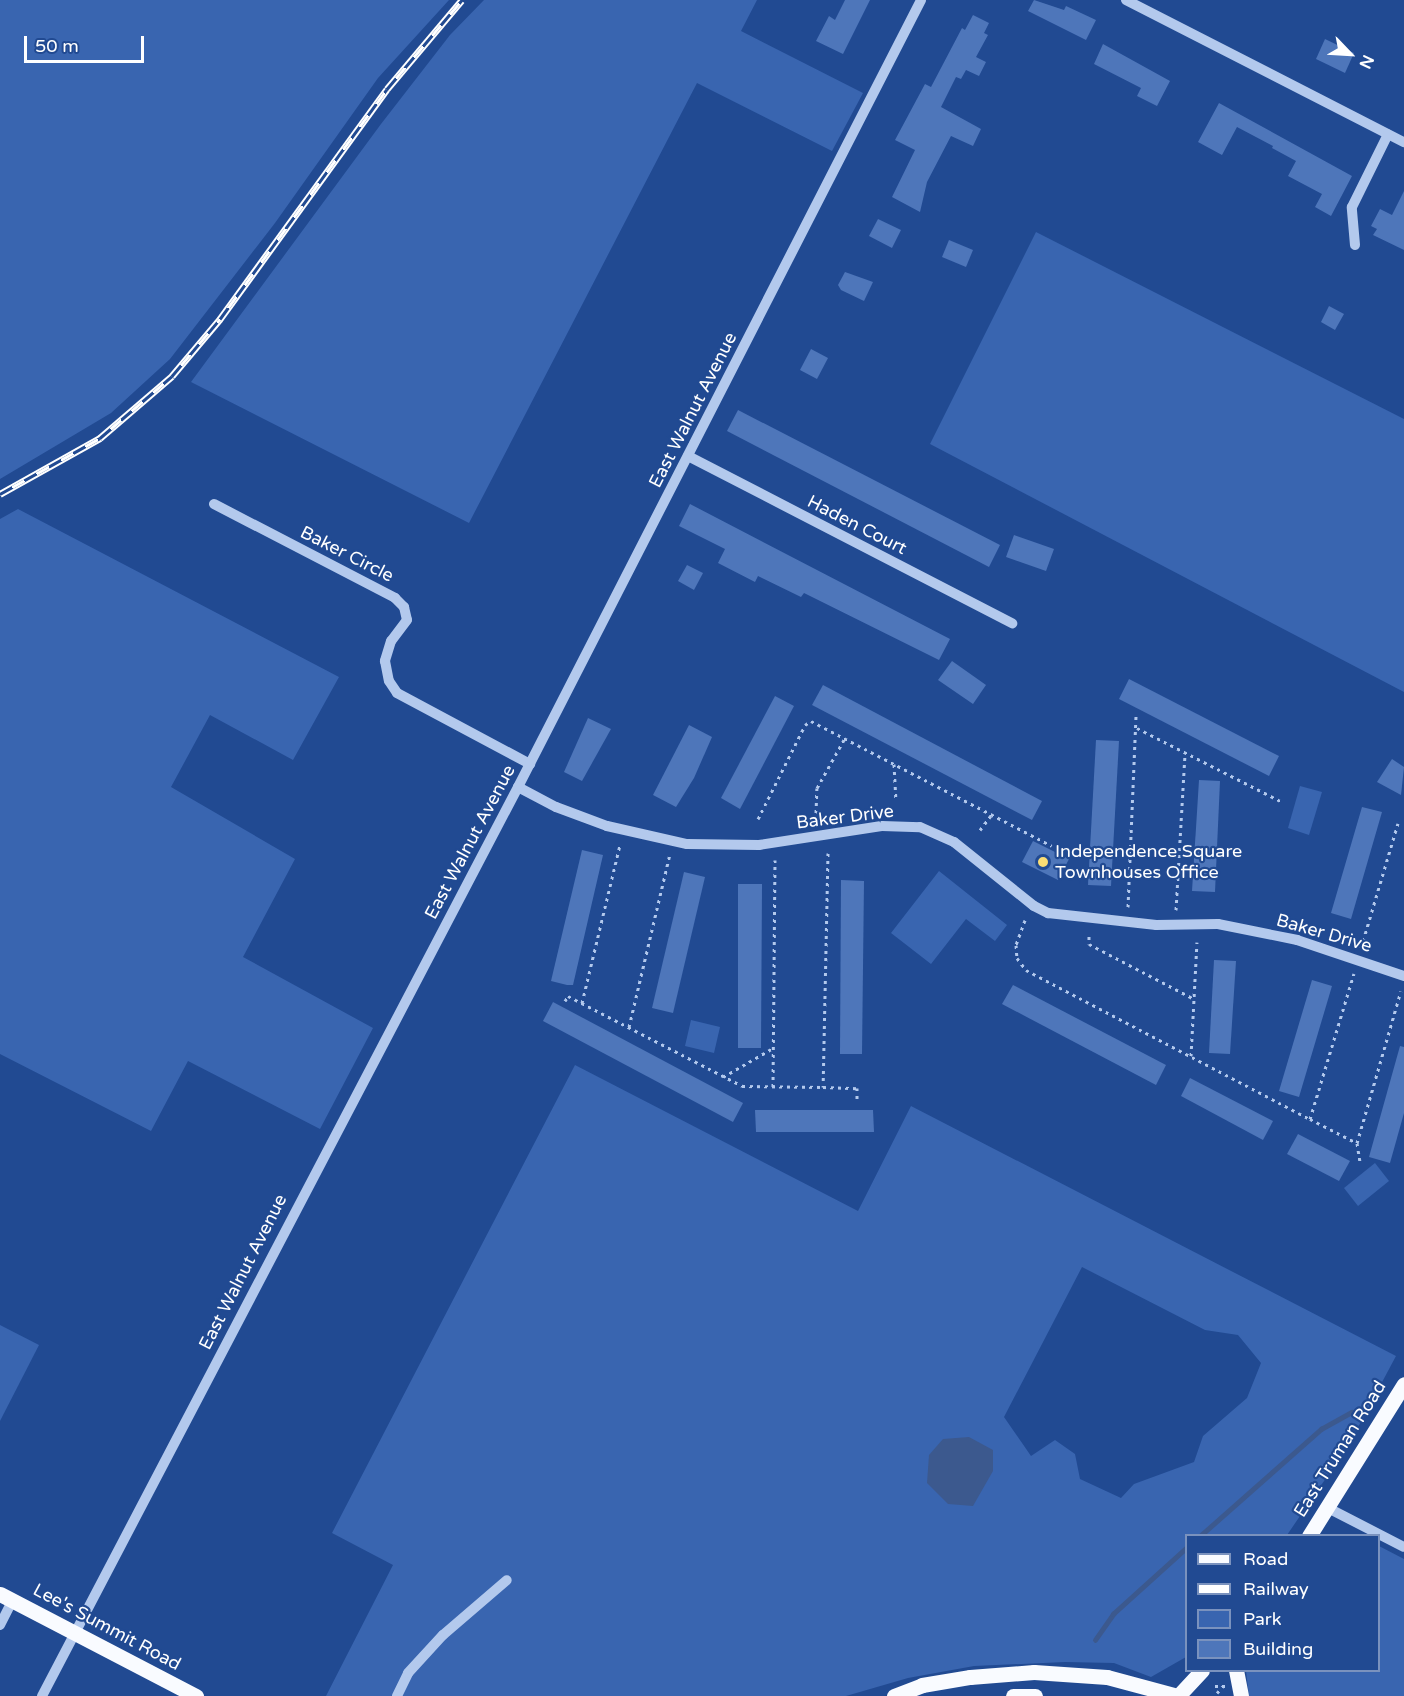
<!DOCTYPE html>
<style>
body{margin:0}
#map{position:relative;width:1404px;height:1696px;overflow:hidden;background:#214a92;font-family:"Varela Round",sans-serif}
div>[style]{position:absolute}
.green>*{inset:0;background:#3965b0}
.water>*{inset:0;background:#3c598e}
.stream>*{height:4.5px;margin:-2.25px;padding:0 2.25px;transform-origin:2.25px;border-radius:2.25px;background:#3c598e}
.building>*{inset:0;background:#4e76ba}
.path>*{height:3px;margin-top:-1.5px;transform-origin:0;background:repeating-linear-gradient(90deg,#b3c9ed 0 3px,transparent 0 7.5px)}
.minor>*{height:10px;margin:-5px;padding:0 5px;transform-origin:5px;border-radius:5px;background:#b3c9ed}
.major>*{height:15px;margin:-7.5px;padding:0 7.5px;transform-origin:7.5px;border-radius:7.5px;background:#f9fbff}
.rail>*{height:7px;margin-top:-3.5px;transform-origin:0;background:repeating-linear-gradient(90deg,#214a92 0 14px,#fff 0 28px);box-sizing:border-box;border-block:2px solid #fff}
.dots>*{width:16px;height:16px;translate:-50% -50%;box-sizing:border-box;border:3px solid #214a92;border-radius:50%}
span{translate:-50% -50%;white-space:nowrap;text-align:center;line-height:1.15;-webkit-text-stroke:4.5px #214a92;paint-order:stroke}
.street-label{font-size:18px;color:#fff}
.poi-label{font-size:18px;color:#fff}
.left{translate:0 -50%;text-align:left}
.legend{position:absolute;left:1185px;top:1534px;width:195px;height:138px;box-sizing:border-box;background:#214a92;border:2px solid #7a92be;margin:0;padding:8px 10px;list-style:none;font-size:18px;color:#fff}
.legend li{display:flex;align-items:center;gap:12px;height:30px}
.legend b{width:30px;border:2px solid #7a92be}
.north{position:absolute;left:1320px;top:24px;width:60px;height:60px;-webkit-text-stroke:4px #214a92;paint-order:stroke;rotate:115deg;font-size:16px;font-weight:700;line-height:24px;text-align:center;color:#fff}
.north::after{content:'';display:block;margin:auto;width:21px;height:27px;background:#fff;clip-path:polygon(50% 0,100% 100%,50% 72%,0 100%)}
.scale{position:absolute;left:24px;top:36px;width:120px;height:27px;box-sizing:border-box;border:3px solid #fff;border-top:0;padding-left:8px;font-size:18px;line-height:21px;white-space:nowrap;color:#fff;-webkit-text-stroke:4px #214a92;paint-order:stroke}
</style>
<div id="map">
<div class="green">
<div style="clip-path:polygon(0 0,449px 0,378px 78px,275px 223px,170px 359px,111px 413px,0 479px)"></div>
<div style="clip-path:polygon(484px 0,757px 0,741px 31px,863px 93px,832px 151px,697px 83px,469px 523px,191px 382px,381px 124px,450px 35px)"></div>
<div style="clip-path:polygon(1036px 232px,1404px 419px,1404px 692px,930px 444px)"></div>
<div style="clip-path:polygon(18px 509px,339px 677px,293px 760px,210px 715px,171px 787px,295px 859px,243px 957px,373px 1028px,320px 1129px,188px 1061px,151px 1131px,0 1054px,0 519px)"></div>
<div style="clip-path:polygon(1300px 786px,1322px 792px,1309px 835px,1288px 828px)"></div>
<div style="clip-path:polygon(939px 871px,1007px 925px,995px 941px,966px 919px,931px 964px,891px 933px)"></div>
<div style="clip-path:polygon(691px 1020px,720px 1027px,714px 1053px,685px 1046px)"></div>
<div style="clip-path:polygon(evenodd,575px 1065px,858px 1211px,911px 1106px,1396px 1356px,1348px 1446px,1287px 1535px,1186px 1536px,1186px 1657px,1151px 1677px,1114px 1663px,1065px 1662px,974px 1666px,908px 1678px,846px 1696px,326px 1696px,393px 1565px,332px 1533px,575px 1065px,1082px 1267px,1205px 1330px,1238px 1335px,1261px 1363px,1247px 1398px,1203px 1436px,1194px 1462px,1134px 1484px,1121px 1498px,1080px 1479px,1075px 1454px,1055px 1440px,1031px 1456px,1004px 1417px,1082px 1267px)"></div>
<div style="clip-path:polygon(1375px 1163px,1389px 1181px,1358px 1206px,1344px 1188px)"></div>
<div style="clip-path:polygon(0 1325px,39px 1345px,0 1421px)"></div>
<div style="clip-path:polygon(1379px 1546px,1404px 1559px,1404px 1696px,1249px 1696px,1246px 1671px,1378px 1670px)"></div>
</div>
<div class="water">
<div style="clip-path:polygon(969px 1437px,993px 1450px,993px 1471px,973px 1506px,948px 1504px,927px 1483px,929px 1455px,943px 1439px)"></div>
</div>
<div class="stream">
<div style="left:1200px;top:1536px;width:162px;rotate:-41.5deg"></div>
<div style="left:1321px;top:1429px;width:35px;rotate:-29deg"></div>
<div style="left:1095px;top:1640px;width:32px;rotate:-55deg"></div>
<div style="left:1113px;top:1614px;width:98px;rotate:-42.1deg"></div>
</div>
<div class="building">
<div style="clip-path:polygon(845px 0,870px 0,843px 54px,816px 41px,829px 16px,835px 20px)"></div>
<div style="clip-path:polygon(1034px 0,1064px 10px,1066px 6px,1096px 20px,1086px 40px,1028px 11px)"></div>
<div style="clip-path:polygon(973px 15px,989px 23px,984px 33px,988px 35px,976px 57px,986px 62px,979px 76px,966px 70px,961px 79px,956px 77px,941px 107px,981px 129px,973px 146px,951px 136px,927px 182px,920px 212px,892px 197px,915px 150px,895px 140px,925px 84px,931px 87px,962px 28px,965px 30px)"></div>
<div style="clip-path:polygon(1325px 39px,1354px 53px,1345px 73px,1316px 59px)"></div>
<div style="clip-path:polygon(1103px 44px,1170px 81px,1157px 106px,1137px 96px,1141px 88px,1094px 64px)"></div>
<div style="clip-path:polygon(1219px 103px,1352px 176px,1331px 216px,1315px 207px,1322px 194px,1288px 176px,1296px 161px,1272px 148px,1273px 146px,1237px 127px,1222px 155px,1198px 142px)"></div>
<div style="clip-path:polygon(1404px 191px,1404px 250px,1373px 235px,1377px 229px,1371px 226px,1380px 209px,1392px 215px)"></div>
<div style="clip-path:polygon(878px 219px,901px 230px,892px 248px,869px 236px)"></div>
<div style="clip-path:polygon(949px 240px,973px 250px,966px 267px,942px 257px)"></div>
<div style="clip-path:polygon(845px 272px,873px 282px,864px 301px,841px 290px,838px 285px)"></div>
<div style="clip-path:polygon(1329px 306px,1344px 314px,1335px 330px,1321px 322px)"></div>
<div style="clip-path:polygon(811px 349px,828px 358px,817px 379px,800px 370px)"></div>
<div style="clip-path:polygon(738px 410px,1000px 545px,989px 567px,727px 431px)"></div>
<div style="clip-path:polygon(690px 504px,950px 639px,939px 660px,804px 593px,801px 597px,758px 576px,755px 582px,718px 563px,725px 549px,679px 526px)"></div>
<div style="clip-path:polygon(1014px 535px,1054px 549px,1046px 571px,1006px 557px)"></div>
<div style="clip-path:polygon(687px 565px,703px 573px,694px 590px,678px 581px)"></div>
<div style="clip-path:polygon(952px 661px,986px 685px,973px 704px,938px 680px)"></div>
<div style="clip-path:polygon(1129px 679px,1279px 756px,1269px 776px,1119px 699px)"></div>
<div style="clip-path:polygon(823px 685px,1042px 801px,1032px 820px,812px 705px)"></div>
<div style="clip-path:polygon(775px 696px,794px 706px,740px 809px,721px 798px)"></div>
<div style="clip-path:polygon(588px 718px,611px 729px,582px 781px,564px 772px)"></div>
<div style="clip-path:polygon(689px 725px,712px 737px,694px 778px,676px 807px,653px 795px)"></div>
<div style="clip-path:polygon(1096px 740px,1119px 741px,1111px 886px,1088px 885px)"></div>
<div style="clip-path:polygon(1392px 759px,1404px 767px,1401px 795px,1377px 782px)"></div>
<div style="clip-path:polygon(1199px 780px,1220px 781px,1215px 892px,1192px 891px)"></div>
<div style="clip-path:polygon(1362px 807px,1382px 812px,1351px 919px,1331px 913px)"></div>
<div style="clip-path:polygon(1033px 841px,1069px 859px,1058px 880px,1022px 862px)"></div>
<div style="clip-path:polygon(582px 850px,603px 855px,573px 985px,567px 985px,551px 981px)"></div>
<div style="clip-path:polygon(684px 872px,705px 877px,673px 1013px,652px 1008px)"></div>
<div style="clip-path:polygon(841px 880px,864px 881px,862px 1054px,840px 1054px)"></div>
<div style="clip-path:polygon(738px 884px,762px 884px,761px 1048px,738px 1048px)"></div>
<div style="clip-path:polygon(1214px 960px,1236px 961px,1230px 1054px,1209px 1053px)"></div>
<div style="clip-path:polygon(1312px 980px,1332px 986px,1299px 1097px,1279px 1091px)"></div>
<div style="clip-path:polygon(1013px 985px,1166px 1065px,1156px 1085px,1002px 1004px)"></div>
<div style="clip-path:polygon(553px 1002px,743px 1103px,733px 1122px,543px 1021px)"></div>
<div style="clip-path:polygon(1400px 1046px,1404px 1047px,1404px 1113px,1390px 1163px,1369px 1157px)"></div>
<div style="clip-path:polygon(1190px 1078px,1273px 1121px,1263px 1140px,1181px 1096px)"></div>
<div style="clip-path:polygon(755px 1110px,873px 1110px,874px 1132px,756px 1132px)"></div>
<div style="clip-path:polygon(1298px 1134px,1350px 1161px,1339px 1181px,1287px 1154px)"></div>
</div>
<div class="path">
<div style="left:1137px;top:728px;width:163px;rotate:27deg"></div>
<div style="left:894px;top:764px;width:37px;rotate:87deg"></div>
<div style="left:816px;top:813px;width:25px;rotate:-88deg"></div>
<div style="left:817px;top:788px;width:57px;rotate:-60.8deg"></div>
<div style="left:758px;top:819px;width:105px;rotate:-63.4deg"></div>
<div style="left:805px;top:725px;width:7px;rotate:-34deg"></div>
<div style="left:811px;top:721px;width:271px;rotate:27.4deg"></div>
<div style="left:980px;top:830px;width:20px;rotate:-53deg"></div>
<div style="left:828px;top:853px;width:234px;rotate:91.2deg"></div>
<div style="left:823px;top:1087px;width:34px;rotate:2deg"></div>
<div style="left:857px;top:1088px;width:14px;rotate:90deg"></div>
<div style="left:1128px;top:907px;width:194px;rotate:-87.6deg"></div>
<div style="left:1176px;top:910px;width:158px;rotate:-86.7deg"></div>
<div style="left:1025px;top:920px;width:27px;rotate:110deg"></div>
<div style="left:1016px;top:945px;width:13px;rotate:86deg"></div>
<div style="left:1017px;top:958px;width:15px;rotate:53deg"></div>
<div style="left:1026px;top:970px;width:321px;rotate:27.7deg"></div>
<div style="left:1310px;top:1119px;width:152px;rotate:-73.2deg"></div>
<div style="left:1089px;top:936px;width:8px;rotate:90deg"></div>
<div style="left:1089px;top:944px;width:119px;rotate:27.6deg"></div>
<div style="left:1361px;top:948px;width:130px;rotate:-73.5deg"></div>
<div style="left:565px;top:1001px;width:6px;rotate:-59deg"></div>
<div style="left:568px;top:996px;width:196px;rotate:27.3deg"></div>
<div style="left:742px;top:1086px;width:81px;rotate:0.7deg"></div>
<div style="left:582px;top:1003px;width:163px;rotate:-76.5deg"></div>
<div style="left:629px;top:1027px;width:179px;rotate:-76.7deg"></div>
<div style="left:1191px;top:1056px;width:114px;rotate:-87deg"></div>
<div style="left:723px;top:1077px;width:58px;rotate:-30.1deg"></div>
<div style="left:773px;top:1087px;width:227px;rotate:-89.5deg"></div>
<div style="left:1310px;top:1119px;width:53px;rotate:27.1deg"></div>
<div style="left:1357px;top:1143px;width:158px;rotate:-73.9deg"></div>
<div style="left:1357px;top:1143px;width:20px;rotate:81deg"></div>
<div style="left:1215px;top:1686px;width:11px"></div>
<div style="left:1217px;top:1693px;width:9px;rotate:-49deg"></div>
</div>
<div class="minor">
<div style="left:1126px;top:0;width:312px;rotate:27.1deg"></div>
<div style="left:1355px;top:245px;width:38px;rotate:-95deg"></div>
<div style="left:1352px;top:207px;width:81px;rotate:-63.7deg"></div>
<div style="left:688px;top:456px;width:365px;rotate:27.3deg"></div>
<div style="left:214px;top:504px;width:204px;rotate:27.4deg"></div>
<div style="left:395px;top:598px;width:13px;rotate:45deg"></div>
<div style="left:404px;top:607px;width:13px;rotate:77deg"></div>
<div style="left:407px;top:620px;width:26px;rotate:127deg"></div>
<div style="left:391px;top:641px;width:21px;rotate:107deg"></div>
<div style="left:385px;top:661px;width:20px;rotate:79deg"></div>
<div style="left:389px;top:681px;width:14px;rotate:56deg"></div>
<div style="left:397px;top:693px;width:151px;rotate:28.1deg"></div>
<div style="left:518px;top:787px;width:43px;rotate:27.8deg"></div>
<div style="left:556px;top:807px;width:54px;rotate:20.4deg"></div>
<div style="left:607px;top:826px;width:82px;rotate:12.7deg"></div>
<div style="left:687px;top:844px;width:72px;rotate:0.8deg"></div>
<div style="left:759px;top:845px;width:124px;rotate:-8.8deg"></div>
<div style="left:882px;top:826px;width:38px;rotate:2deg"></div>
<div style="left:920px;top:827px;width:37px;rotate:24deg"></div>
<div style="left:954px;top:842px;width:102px;rotate:38.7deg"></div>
<div style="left:1034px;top:906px;width:16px;rotate:27deg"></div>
<div style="left:1048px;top:913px;width:109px;rotate:6.3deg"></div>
<div style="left:1156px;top:925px;width:62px;rotate:-0.9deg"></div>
<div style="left:1218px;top:924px;width:81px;rotate:11.4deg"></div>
<div style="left:1297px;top:940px;width:113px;rotate:18.6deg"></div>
<div style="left:1328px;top:1508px;width:85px;rotate:27.2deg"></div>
<div style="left:0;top:1625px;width:28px;rotate:-63deg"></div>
<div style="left:42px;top:1696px;width:1026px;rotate:-62.36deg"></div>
<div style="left:518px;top:787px;width:884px;rotate:-62.88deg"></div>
<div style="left:397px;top:1696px;width:25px;rotate:-64deg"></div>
<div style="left:408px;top:1673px;width:52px;rotate:-47.4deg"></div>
<div style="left:443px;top:1635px;width:84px;rotate:-40.7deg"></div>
</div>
<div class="major">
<div style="left:1309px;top:1536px;width:179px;rotate:-58deg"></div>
<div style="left:0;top:1594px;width:221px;rotate:27.5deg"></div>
<div style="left:1236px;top:1670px;width:26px;rotate:79deg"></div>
<div style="left:894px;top:1696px;width:30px;rotate:-21deg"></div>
<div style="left:922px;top:1685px;width:49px;rotate:-9.5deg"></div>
<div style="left:970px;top:1677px;width:64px;rotate:-4.5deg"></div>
<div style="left:1034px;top:1672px;width:73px;rotate:3.9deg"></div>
<div style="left:1107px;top:1677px;width:73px;rotate:15deg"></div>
<div style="left:1013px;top:1696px;width:22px"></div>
<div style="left:1178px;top:1696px;width:35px;rotate:-47deg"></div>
</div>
<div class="rail">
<div style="left:0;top:494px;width:115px;rotate:-29.2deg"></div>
<div style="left:100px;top:438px;width:95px;rotate:-40.7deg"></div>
<div style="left:172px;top:376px;width:75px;rotate:-49.9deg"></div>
<div style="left:220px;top:319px;width:284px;rotate:-54deg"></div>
<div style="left:387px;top:89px;width:116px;rotate:-49.9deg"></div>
</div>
<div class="dots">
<div style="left:1043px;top:862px;background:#f9dd75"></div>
</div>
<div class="street-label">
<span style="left:693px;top:410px;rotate:-63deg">East Walnut Avenue</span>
<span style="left:857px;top:525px;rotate:27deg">Haden Court</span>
<span style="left:347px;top:554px;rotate:27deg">Baker Circle</span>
<span style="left:845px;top:817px;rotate:-7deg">Baker Drive</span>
<span style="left:470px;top:842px;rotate:-62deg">East Walnut Avenue</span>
<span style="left:1324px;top:933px;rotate:16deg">Baker Drive</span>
<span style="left:243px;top:1272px;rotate:-63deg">East Walnut Avenue</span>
<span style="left:1340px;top:1449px;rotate:-58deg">East Truman Road</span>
<span style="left:107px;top:1627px;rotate:28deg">Lee's Summit Road</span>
</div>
<div class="poi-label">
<span class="left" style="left:1055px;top:862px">Independence Square<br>Townhouses Office</span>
</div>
<ul class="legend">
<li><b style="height:8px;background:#f9fbff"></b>Road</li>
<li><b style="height:8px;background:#fff"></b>Railway</li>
<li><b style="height:16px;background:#3965b0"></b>Park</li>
<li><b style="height:16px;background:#4e76ba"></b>Building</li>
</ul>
<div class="north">N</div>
<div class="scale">50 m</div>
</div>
